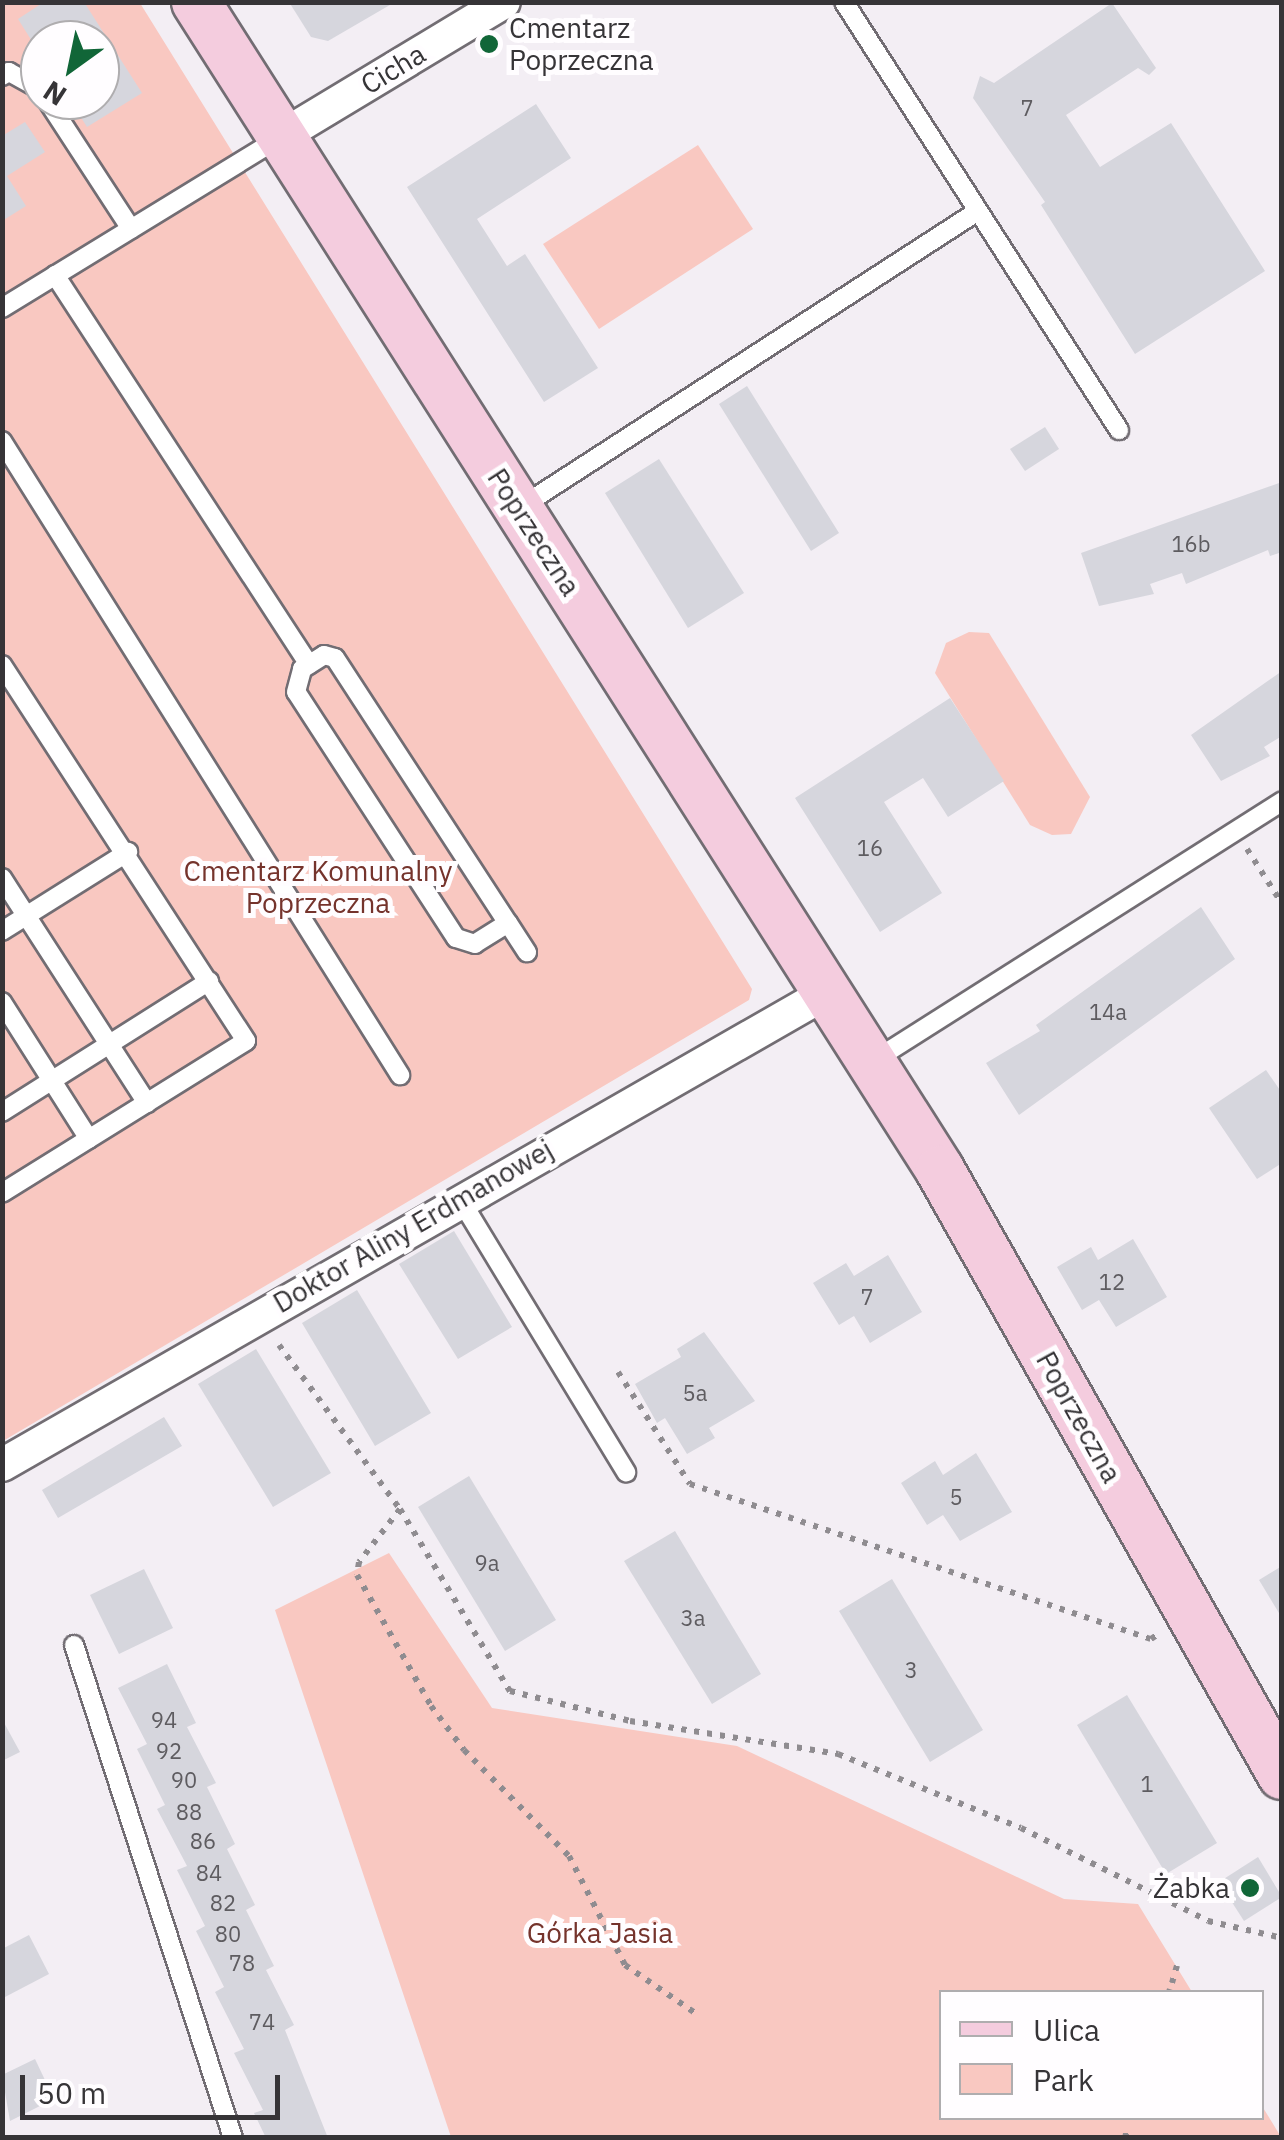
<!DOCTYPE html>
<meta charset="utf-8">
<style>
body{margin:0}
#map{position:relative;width:1284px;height:2140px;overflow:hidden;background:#f3eef4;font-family:"IBM Plex Sans",sans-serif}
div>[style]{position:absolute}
.green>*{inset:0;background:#f9c8c1}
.building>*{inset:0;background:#d6d6dd}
.path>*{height:6px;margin-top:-3px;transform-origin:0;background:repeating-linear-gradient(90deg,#8f8c90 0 5px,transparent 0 13px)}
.roads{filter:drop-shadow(2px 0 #726d73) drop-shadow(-2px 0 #726d73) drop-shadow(0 2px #726d73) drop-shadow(0 -2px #726d73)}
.lane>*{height:18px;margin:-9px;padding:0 9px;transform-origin:9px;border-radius:9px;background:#fff}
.street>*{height:32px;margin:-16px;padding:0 16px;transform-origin:16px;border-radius:16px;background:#fff}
.secondary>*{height:48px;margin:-24px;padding:0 24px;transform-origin:24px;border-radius:24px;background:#f4ccde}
.dots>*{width:28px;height:28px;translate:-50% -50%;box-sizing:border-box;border:5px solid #fffdff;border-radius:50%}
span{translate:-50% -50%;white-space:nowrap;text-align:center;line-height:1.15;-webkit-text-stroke:10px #fffdff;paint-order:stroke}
.number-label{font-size:22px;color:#5e5c60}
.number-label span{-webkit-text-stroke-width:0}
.poi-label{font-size:28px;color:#363437}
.left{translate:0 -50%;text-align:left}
.right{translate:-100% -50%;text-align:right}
.street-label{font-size:28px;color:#363437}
.park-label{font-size:28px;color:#75332c}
.frame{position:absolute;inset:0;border:5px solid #363437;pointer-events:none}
.legend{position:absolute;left:939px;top:1990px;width:325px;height:130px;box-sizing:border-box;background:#fffdff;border:2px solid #afadaf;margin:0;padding:12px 18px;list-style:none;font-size:30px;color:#363437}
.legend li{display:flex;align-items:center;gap:20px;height:50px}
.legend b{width:50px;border:2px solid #afadaf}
.north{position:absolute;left:20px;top:20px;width:100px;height:100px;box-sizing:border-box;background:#fffdff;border:2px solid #afadaf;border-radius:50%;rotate:213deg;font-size:28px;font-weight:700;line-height:40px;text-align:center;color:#363437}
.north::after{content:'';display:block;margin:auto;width:35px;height:45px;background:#116638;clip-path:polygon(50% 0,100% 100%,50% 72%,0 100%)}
.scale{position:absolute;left:20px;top:2075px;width:260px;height:45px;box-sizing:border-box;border:5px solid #363437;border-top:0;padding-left:12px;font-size:30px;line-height:35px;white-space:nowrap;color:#363437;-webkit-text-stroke:8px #fffdff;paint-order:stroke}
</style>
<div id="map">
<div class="green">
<div style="clip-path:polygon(evenodd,2px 3px,140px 3px,752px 989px,749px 1000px,3px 1441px,2px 3px,40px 40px,100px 40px,100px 100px,40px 100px,40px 40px)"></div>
<div style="clip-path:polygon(698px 145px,753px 229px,599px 329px,543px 244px)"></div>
<div style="clip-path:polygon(969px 632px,989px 633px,1090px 797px,1071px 834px,1052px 835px,1030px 825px,935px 673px,946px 643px)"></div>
<div style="clip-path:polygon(389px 1553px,492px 1708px,737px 1746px,1064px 1899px,1138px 1904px,1192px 1992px,942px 1992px,942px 2118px,1262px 2118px,1262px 2106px,1281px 2137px,451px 2137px,275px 1610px)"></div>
</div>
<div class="building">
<div style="clip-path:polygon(44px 2px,84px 2px,142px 93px,87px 127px,70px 100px,100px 100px,100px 40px,40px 40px,40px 54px,18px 19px)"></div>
<div style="clip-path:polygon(289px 2px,395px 2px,328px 41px,311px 37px)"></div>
<div style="clip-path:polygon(1112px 3px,1156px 68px,1149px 75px,1138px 68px,1066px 115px,1100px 167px,1171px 123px,1265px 271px,1135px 354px,1041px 205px,1045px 202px,973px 98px,980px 76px,994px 83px)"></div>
<div style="clip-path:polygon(536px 104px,571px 158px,477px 219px,507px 266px,525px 254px,598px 368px,544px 402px,407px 187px)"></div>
<div style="clip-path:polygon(25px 122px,45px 152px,7px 176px,26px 206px,2px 221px,2px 136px)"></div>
<div style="clip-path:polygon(747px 386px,839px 533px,811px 551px,719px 404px)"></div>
<div style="clip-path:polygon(1045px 427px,1059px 449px,1025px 471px,1010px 449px)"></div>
<div style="clip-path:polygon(659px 459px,744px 593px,688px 628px,605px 493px)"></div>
<div style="clip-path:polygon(1282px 482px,1282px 552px,1270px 556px,1268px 550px,1186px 584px,1182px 573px,1150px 584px,1154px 594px,1099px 606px,1081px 553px)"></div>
<div style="clip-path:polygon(1282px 671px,1282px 736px,1264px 747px,1270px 756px,1221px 781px,1191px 735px)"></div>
<div style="clip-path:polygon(950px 698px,1004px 781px,948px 817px,923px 778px,884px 802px,942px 893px,880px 932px,795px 798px)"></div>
<div style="clip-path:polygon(1201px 907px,1235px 959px,1019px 1115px,986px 1063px,1040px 1031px,1036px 1025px)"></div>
<div style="clip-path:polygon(1266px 1070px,1282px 1093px,1282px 1163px,1257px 1179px,1209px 1108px)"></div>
<div style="clip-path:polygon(454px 1231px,512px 1327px,458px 1359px,399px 1264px)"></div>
<div style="clip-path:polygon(1133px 1239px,1167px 1297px,1116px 1327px,1099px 1300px,1082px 1310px,1057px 1267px,1091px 1247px,1098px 1260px)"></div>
<div style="clip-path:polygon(888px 1255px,922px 1312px,870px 1343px,854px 1316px,839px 1325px,813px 1283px,846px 1263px,854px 1276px)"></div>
<div style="clip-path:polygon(357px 1290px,431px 1413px,375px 1446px,302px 1323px)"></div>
<div style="clip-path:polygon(704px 1332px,755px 1401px,709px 1428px,715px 1438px,687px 1454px,665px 1418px,657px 1423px,635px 1384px,681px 1357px,677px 1349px)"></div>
<div style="clip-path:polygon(256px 1349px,331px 1473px,273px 1507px,198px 1384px)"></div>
<div style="clip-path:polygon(164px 1417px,182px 1446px,58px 1518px,42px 1490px)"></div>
<div style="clip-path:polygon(976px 1453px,1012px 1512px,960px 1541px,943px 1515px,927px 1525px,901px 1483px,935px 1461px,943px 1475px)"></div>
<div style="clip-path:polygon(469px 1476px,556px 1620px,505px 1651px,418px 1507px)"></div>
<div style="clip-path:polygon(675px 1531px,761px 1674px,712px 1704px,624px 1561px)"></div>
<div style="clip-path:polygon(1282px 1566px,1282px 1618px,1259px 1580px)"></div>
<div style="clip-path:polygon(144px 1569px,173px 1628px,119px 1654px,90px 1595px)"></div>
<div style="clip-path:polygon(892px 1579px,983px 1730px,930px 1762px,839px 1611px)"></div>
<div style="clip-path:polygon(167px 1664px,196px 1723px,187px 1727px,216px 1783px,207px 1787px,235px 1844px,227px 1849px,255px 1905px,246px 1910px,274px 1966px,266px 1970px,294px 2025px,285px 2030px,328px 2138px,266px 2138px,254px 2113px,263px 2110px,234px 2053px,244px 2049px,215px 1992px,224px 1987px,196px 1931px,205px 1926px,177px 1870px,187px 1866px,157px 1809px,165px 1805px,137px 1749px,147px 1744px,118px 1688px)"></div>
<div style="clip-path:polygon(1127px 1695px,1217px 1843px,1166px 1874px,1077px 1725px)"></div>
<div style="clip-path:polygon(2px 1719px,20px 1752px,2px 1761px)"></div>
<div style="clip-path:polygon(1258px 1857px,1282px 1897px,1244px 1921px,1219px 1882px)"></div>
<div style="clip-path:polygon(29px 1935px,49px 1974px,5px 1997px,2px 1949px)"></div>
<div style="clip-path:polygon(35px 2059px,54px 2099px,10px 2121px,2px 2075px)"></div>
</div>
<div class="path">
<div style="left:1247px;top:849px;width:63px;rotate:57.3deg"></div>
<div style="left:279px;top:1345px;width:204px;rotate:53.6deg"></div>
<div style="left:400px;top:1509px;width:213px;rotate:58.9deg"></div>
<div style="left:510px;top:1691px;width:124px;rotate:14deg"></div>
<div style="left:630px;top:1721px;width:211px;rotate:9deg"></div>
<div style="left:838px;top:1754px;width:197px;rotate:22deg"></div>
<div style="left:1021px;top:1828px;width:209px;rotate:26.4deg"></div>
<div style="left:1208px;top:1921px;width:76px;rotate:12.9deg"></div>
<div style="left:618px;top:1372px;width:133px;rotate:57.3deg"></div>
<div style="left:690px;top:1484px;width:486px;rotate:18.6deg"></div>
<div style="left:1151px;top:1639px;width:7px;rotate:-34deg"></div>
<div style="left:400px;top:1509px;width:67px;rotate:127.7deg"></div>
<div style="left:359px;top:1562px;width:13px;rotate:99deg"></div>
<div style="left:357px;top:1575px;width:150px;rotate:60.5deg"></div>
<div style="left:431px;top:1706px;width:55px;rotate:53.1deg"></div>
<div style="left:464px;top:1750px;width:149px;rotate:45.3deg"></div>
<div style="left:569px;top:1856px;width:123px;rotate:62.8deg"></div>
<div style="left:625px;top:1965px;width:85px;rotate:34.4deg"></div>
<div style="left:1172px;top:1983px;width:18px;rotate:-74deg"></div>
<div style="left:1169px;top:1992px;width:3px;rotate:-72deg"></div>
<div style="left:1125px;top:2138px;width:9px;rotate:-77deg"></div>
</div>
<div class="roads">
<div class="lane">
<div style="left:844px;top:2px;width:509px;rotate:57.28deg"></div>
<div style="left:2px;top:76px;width:8px;rotate:-30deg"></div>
<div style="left:9px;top:72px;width:35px;rotate:29deg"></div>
<div style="left:47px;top:100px;width:154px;rotate:56.9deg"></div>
<div style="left:55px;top:275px;width:465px;rotate:56.9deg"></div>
<div style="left:2px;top:308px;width:325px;rotate:-31.5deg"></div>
<div style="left:2px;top:441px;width:749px;rotate:57.88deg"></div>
<div style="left:519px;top:508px;width:547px;rotate:-32.91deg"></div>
<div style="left:2px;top:665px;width:448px;rotate:57deg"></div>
<div style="left:246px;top:1041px;width:287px;rotate:148.1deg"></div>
<div style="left:2px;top:878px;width:268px;rotate:57.2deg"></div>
<div style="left:508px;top:923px;width:39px;rotate:148deg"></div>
<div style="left:475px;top:944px;width:20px;rotate:-162deg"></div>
<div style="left:456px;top:938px;width:293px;rotate:-123deg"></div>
<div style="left:296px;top:692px;width:24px;rotate:-75deg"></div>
<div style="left:302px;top:669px;width:26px;rotate:-32deg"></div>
<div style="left:324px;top:655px;width:11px;rotate:15deg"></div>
<div style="left:335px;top:658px;width:316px;rotate:56.9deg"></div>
<div style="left:508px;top:923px;width:35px;rotate:57deg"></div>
<div style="left:2px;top:931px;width:149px;rotate:-32.1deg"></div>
<div style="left:2px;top:1002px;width:162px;rotate:57.6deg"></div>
<div style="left:873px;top:1061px;width:485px;rotate:-32.4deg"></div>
<div style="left:2px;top:1112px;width:245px;rotate:-32.3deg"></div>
<div style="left:460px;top:1199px;width:320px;rotate:58.7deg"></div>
<div style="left:74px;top:1645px;width:518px;rotate:72.12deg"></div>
</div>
<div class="street">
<div style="left:282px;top:136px;width:259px;rotate:-31.1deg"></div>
<div style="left:2px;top:1465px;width:952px;rotate:-29.8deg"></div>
</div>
<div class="secondary">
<div style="left:196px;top:2px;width:1385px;rotate:57.5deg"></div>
<div style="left:940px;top:1170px;width:695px;rotate:60.52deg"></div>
</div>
</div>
<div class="dots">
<div style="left:489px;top:44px;background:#116638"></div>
<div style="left:1250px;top:1888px;background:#116638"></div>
</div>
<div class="number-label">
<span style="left:1027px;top:108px">7</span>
<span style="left:1191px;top:544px">16b</span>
<span style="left:870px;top:848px">16</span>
<span style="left:1108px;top:1012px">14a</span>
<span style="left:1112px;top:1282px">12</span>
<span style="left:867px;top:1297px">7</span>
<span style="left:695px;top:1393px">5a</span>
<span style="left:956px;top:1497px">5</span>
<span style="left:487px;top:1563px">9a</span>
<span style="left:693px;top:1618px">3a</span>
<span style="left:911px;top:1670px">3</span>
<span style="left:164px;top:1720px">94</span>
<span style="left:169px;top:1751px">92</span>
<span style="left:184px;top:1780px">90</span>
<span style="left:1147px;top:1784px">1</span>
<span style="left:189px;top:1812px">88</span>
<span style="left:203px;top:1841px">86</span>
<span style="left:209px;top:1873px">84</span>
<span style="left:223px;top:1903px">82</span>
<span style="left:228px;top:1934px">80</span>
<span style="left:242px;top:1963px">78</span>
<span style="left:262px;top:2022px">74</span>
</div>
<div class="poi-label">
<span class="left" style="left:509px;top:44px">Cmentarz<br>Poprzeczna</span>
<span class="right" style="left:1230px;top:1888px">Żabka</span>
</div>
<div class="street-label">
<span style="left:393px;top:69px;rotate:-31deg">Cicha</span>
<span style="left:534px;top:532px;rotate:57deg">Poprzeczna</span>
<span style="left:413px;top:1226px;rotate:-30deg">Doktor Aliny Erdmanowej</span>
<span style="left:1079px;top:1417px;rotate:61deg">Poprzeczna</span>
</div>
<div class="park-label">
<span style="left:318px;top:887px">Cmentarz Komunalny<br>Poprzeczna</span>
<span style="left:600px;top:1933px">Górka Jasia</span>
</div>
<div class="frame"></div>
<ul class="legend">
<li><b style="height:12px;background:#f4ccde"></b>Ulica</li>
<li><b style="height:28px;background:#f9c8c1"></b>Park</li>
</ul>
<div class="north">N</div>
<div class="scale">50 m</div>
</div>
